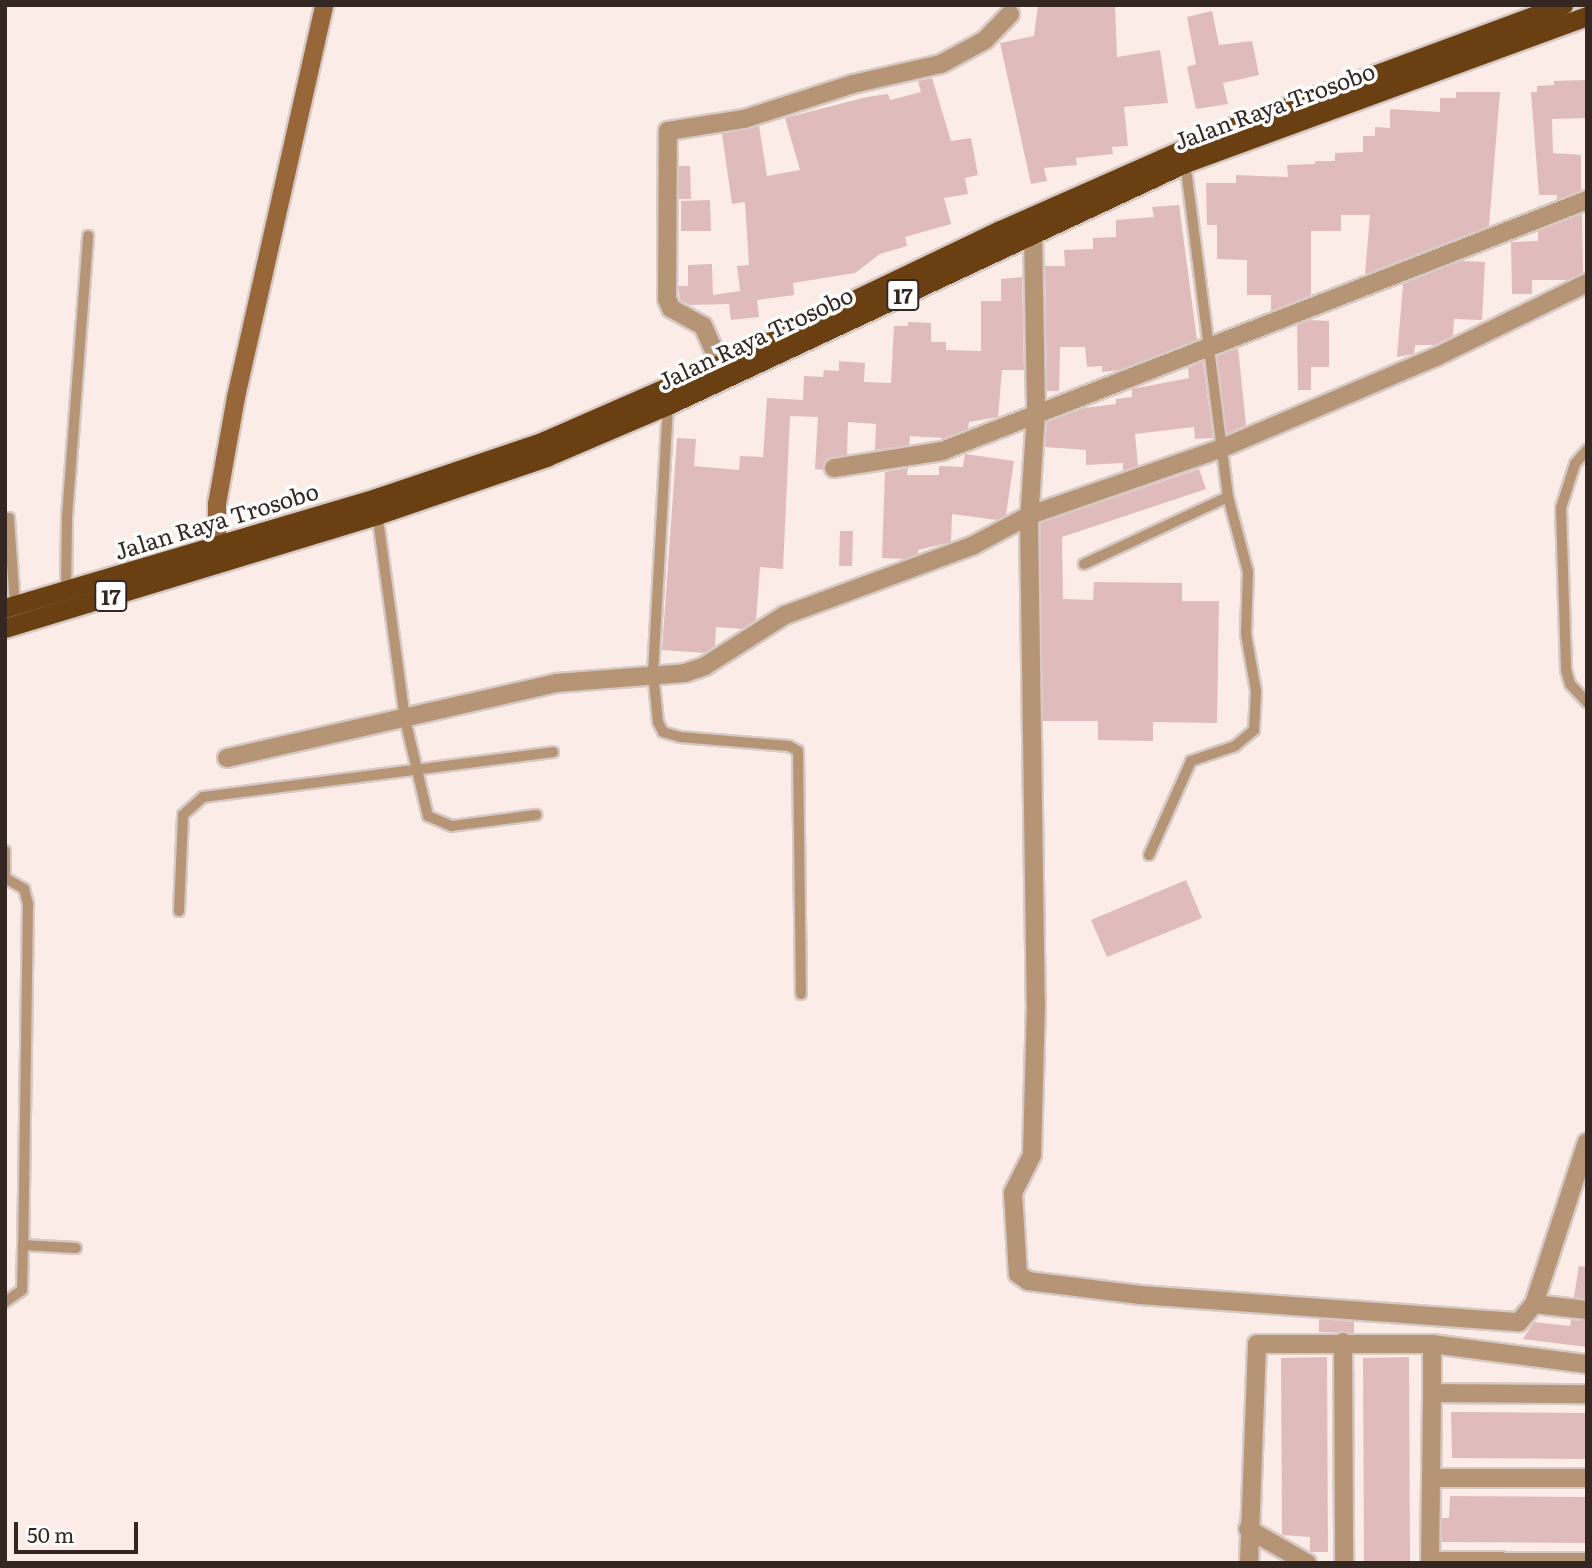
<!DOCTYPE html>
<style>
body{margin:0}
#map{position:relative;width:1592px;height:1568px;overflow:hidden;background:#fbece7;font-family:Literata,serif}
div>[style]{position:absolute}
.building>*{inset:0;background:#e0bbbc}
.roads{filter:drop-shadow(2px 0 #d7c9c4) drop-shadow(-2px 0 #d7c9c4) drop-shadow(0 2px #d7c9c4) drop-shadow(0 -2px #d7c9c4)}
.service>*{height:10px;margin:-5px;padding:0 5px;transform-origin:5px;border-radius:5px;background:#b69476}
.minor>*{height:18px;margin:-9px;padding:0 9px;transform-origin:9px;border-radius:9px;background:#b69476}
.secondary>*{height:18px;margin:-9px;padding:0 9px;transform-origin:9px;border-radius:9px;background:#976639}
.trunk>*{height:19px;margin:-9.5px;padding:0 9.5px;transform-origin:9.5px;border-radius:9.5px;background:#6a3f11}
span{translate:-50% -50%;white-space:nowrap;text-align:center;line-height:1.15;-webkit-text-stroke:7px #fff;paint-order:stroke}
.shield-label span{padding:2px 5px;background:#fff;border:2px solid;border-radius:5px;-webkit-text-stroke-width:0}
.shield-label{font-size:21px;color:#342722;font-weight:700}
.street-label{font-size:23px;color:#342722}
.frame{position:absolute;inset:0;border:7px solid #342722;pointer-events:none}
.scale{position:absolute;left:14px;top:1522px;width:124px;height:32px;box-sizing:border-box;border:4px solid #342722;border-top:0;padding-left:9px;font-size:21px;line-height:24px;white-space:nowrap;color:#342722;-webkit-text-stroke:5px #fff;paint-order:stroke}
</style>
<div id="map">
<div class="building">
<div style="clip-path:polygon(1038px 5px,1115px 5px,1117px 57px,1160px 50px,1168px 103px,1124px 107px,1128px 146px,1112px 147px,1113px 154px,1076px 158px,1077px 165px,1044px 168px,1047px 181px,1031px 184px,1000px 43px,1034px 36px)"></div>
<div style="clip-path:polygon(1212px 11px,1219px 45px,1252px 41px,1259px 75px,1223px 83px,1228px 104px,1196px 109px,1187px 67px,1196px 64px,1187px 17px)"></div>
<div style="clip-path:polygon(932px 78px,951px 141px,971px 138px,978px 175px,965px 178px,968px 194px,944px 198px,951px 224px,905px 237px,907px 246px,880px 254px,855px 273px,793px 283px,794px 295px,757px 300px,759px 317px,731px 320px,729px 304px,690px 305px,680px 300px,678px 286px,688px 286px,688px 265px,712px 264px,713px 295px,740px 291px,737px 266px,749px 265px,745px 202px,732px 204px,722px 134px,759px 126px,767px 176px,800px 170px,785px 118px,867px 97px,888px 94px,890px 100px,921px 92px,918px 81px)"></div>
<div style="clip-path:polygon(1587px 80px,1587px 118px,1552px 119px,1553px 153px,1581px 155px,1581px 190px,1557px 200px,1557px 195px,1539px 195px,1531px 92px,1537px 92px,1537px 86px,1554px 85px,1554px 81px)"></div>
<div style="clip-path:polygon(1456px 92px,1500px 92px,1489px 226px,1365px 274px,1370px 215px,1341px 215px,1341px 231px,1311px 231px,1311px 295px,1271px 311px,1271px 295px,1247px 295px,1247px 260px,1217px 259px,1217px 225px,1207px 225px,1206px 183px,1236px 183px,1236px 175px,1288px 177px,1287px 165px,1315px 164px,1315px 161px,1335px 161px,1335px 153px,1363px 152px,1363px 136px,1375px 136px,1375px 127px,1390px 128px,1390px 109px,1440px 112px,1440px 98px,1456px 98px)"></div>
<div style="clip-path:polygon(679px 166px,690px 166px,691px 199px,679px 199px)"></div>
<div style="clip-path:polygon(710px 200px,711px 231px,681px 231px,681px 201px)"></div>
<div style="clip-path:polygon(1179px 205px,1197px 340px,1120px 370px,1102px 372px,1102px 366px,1087px 367px,1085px 347px,1060px 347px,1059px 391px,1047px 391px,1045px 266px,1065px 266px,1064px 250px,1093px 249px,1093px 238px,1116px 237px,1116px 220px,1154px 217px,1152px 207px)"></div>
<div style="clip-path:polygon(1582px 214px,1583px 273px,1567px 280px,1532px 280px,1532px 294px,1512px 294px,1511px 242px,1538px 241px,1538px 231px)"></div>
<div style="clip-path:polygon(1461px 261px,1485px 262px,1482px 320px,1454px 319px,1453px 336px,1434px 345px,1415px 345px,1414px 354px,1397px 357px,1403px 284px)"></div>
<div style="clip-path:polygon(1022px 277px,1024px 370px,1002px 370px,998px 417px,969px 422px,968px 429px,944px 438px,910px 436px,909px 445px,875px 450px,876px 424px,848px 422px,847px 455px,827px 459px,823px 470px,815px 469px,818px 417px,790px 416px,783px 569px,760px 567px,756px 620px,742px 629px,716px 627px,715px 646px,705px 653px,662px 650px,677px 438px,696px 439px,694px 466px,739px 470px,740px 456px,763px 457px,767px 398px,803px 400px,804px 376px,823px 377px,824px 370px,839px 371px,839px 361px,865px 363px,864px 382px,891px 383px,894px 326px,908px 326px,908px 322px,931px 323px,931px 342px,946px 342px,946px 350px,981px 351px,981px 301px,1001px 301px,1001px 279px)"></div>
<div style="clip-path:polygon(1311px 320px,1329px 321px,1329px 367px,1311px 367px,1311px 390px,1298px 390px,1297px 325px)"></div>
<div style="clip-path:polygon(1238px 348px,1246px 425px,1227px 434px,1217px 356px)"></div>
<div style="clip-path:polygon(1203px 362px,1213px 438px,1195px 439px,1194px 427px,1135px 434px,1138px 466px,1123px 471px,1123px 463px,1086px 465px,1086px 450px,1045px 447px,1047px 422px,1085px 408px,1116px 404px,1116px 399px,1132px 397px,1132px 389px,1189px 378px,1188px 368px)"></div>
<div style="clip-path:polygon(965px 454px,1014px 461px,1006px 515px,997px 520px,952px 514px,951px 542px,918px 550px,918px 554px,905px 559px,882px 558px,885px 472px,908px 468px,907px 475px,939px 475px,939px 466px,963px 467px)"></div>
<div style="clip-path:polygon(1199px 469px,1206px 489px,1062px 537px,1063px 599px,1093px 600px,1094px 582px,1182px 583px,1182px 601px,1219px 601px,1217px 723px,1153px 722px,1153px 741px,1098px 740px,1098px 721px,1043px 721px,1040px 523px)"></div>
<div style="clip-path:polygon(840px 531px,853px 531px,852px 566px,839px 566px)"></div>
<div style="clip-path:polygon(1186px 880px,1202px 918px,1107px 957px,1091px 920px)"></div>
<div style="clip-path:polygon(1579px 1266px,1587px 1267px,1587px 1299px,1574px 1297px)"></div>
<div style="clip-path:polygon(1319px 1319px,1354px 1322px,1354px 1333px,1319px 1332px)"></div>
<div style="clip-path:polygon(1571px 1320px,1587px 1321px,1587px 1347px,1523px 1339px,1534px 1322px,1570px 1326px)"></div>
<div style="clip-path:polygon(1327px 1357px,1328px 1552px,1310px 1552px,1310px 1537px,1282px 1535px,1281px 1358px)"></div>
<div style="clip-path:polygon(1409px 1357px,1410px 1563px,1364px 1563px,1363px 1358px)"></div>
<div style="clip-path:polygon(1451px 1412px,1586px 1413px,1587px 1459px,1452px 1458px)"></div>
<div style="clip-path:polygon(1450px 1496px,1587px 1497px,1587px 1543px,1442px 1542px,1442px 1518px,1449px 1518px)"></div>
</div>
<div class="roads">
<div class="service">
<div style="left:668px;top:405px;width:267px;rotate:93.2deg"></div>
<div style="left:653px;top:672px;width:50px;rotate:84.3deg"></div>
<div style="left:658px;top:722px;width:11px;rotate:63deg"></div>
<div style="left:663px;top:732px;width:18px;rotate:16deg"></div>
<div style="left:680px;top:737px;width:109px;rotate:4.7deg"></div>
<div style="left:789px;top:746px;width:10px;rotate:29deg"></div>
<div style="left:798px;top:751px;width:243px;rotate:89.3deg"></div>
<div style="left:1587px;top:450px;width:18px;rotate:131deg"></div>
<div style="left:1575px;top:464px;width:46px;rotate:107.7deg"></div>
<div style="left:1561px;top:508px;width:162px;rotate:88.2deg"></div>
<div style="left:1566px;top:670px;width:15px;rotate:74deg"></div>
<div style="left:1570px;top:684px;width:25px;rotate:47deg"></div>
<div style="left:377px;top:512px;width:209px;rotate:82.3deg"></div>
<div style="left:405px;top:719px;width:100px;rotate:76.7deg"></div>
<div style="left:428px;top:816px;width:26px;rotate:23deg"></div>
<div style="left:452px;top:826px;width:85px;rotate:-7.5deg"></div>
<div style="left:5px;top:518px;width:4px"></div>
<div style="left:9px;top:518px;width:87px;rotate:86.1deg"></div>
<div style="left:1084px;top:564px;width:159px;rotate:-25deg"></div>
<div style="left:1228px;top:497px;width:337px;rotate:-97.3deg"></div>
<div style="left:66px;top:591px;width:74px;rotate:-89.2deg"></div>
<div style="left:67px;top:517px;width:282px;rotate:-85.7deg"></div>
<div style="left:5px;top:851px;width:28px;rotate:90deg"></div>
<div style="left:1149px;top:855px;width:103px;rotate:-65.9deg"></div>
<div style="left:1191px;top:761px;width:46px;rotate:-18.8deg"></div>
<div style="left:1235px;top:746px;width:25px;rotate:-40deg"></div>
<div style="left:1254px;top:730px;width:39px;rotate:-87deg"></div>
<div style="left:1256px;top:691px;width:58px;rotate:-100deg"></div>
<div style="left:1246px;top:634px;width:62px;rotate:-88.2deg"></div>
<div style="left:1248px;top:572px;width:78px;rotate:-104.9deg"></div>
<div style="left:7px;top:879px;width:20px;rotate:30deg"></div>
<div style="left:24px;top:889px;width:16px;rotate:75deg"></div>
<div style="left:28px;top:904px;width:341px;rotate:90.8deg"></div>
<div style="left:23px;top:1245px;width:53px;rotate:3.2deg"></div>
<div style="left:179px;top:911px;width:96px;rotate:-87.6deg"></div>
<div style="left:183px;top:815px;width:27px;rotate:-42deg"></div>
<div style="left:203px;top:797px;width:353px;rotate:-7.3deg"></div>
<div style="left:5px;top:1302px;width:21px;rotate:-35deg"></div>
<div style="left:22px;top:1290px;width:45px;rotate:-88.7deg"></div>
</div>
<div class="minor">
<div style="left:1033px;top:234px;width:179px;rotate:89deg"></div>
<div style="left:1036px;top:413px;width:107px;rotate:93.7deg"></div>
<div style="left:1029px;top:520px;width:482px;rotate:89.2deg"></div>
<div style="left:1036px;top:1002px;width:153px;rotate:91.5deg"></div>
<div style="left:1032px;top:1155px;width:42px;rotate:116.6deg"></div>
<div style="left:1013px;top:1193px;width:81px;rotate:86.5deg"></div>
<div style="left:1018px;top:1274px;width:12px;rotate:35deg"></div>
<div style="left:1028px;top:1281px;width:113px;rotate:7.1deg"></div>
<div style="left:1140px;top:1295px;width:380px;rotate:4.1deg"></div>
<div style="left:1519px;top:1322px;width:23px;rotate:-50deg"></div>
<div style="left:1534px;top:1304px;width:170px;rotate:-71.9deg"></div>
<div style="left:720px;top:364px;width:42px;rotate:-114.1deg"></div>
<div style="left:703px;top:326px;width:37px;rotate:-151deg"></div>
<div style="left:671px;top:308px;width:10px;rotate:-114deg"></div>
<div style="left:667px;top:299px;width:168px;rotate:-89.7deg"></div>
<div style="left:668px;top:131px;width:77px;rotate:-9deg"></div>
<div style="left:744px;top:119px;width:114px;rotate:-17.8deg"></div>
<div style="left:853px;top:84px;width:90px;rotate:-12.8deg"></div>
<div style="left:941px;top:64px;width:50px;rotate:-28.6deg"></div>
<div style="left:985px;top:40px;width:36px;rotate:-46deg"></div>
<div style="left:834px;top:468px;width:109px;rotate:-8.9deg"></div>
<div style="left:942px;top:451px;width:692px;rotate:-21.26deg"></div>
<div style="left:227px;top:758px;width:337px;rotate:-12.8deg"></div>
<div style="left:556px;top:683px;width:129px;rotate:-4.4deg"></div>
<div style="left:685px;top:673px;width:21px;rotate:-19deg"></div>
<div style="left:705px;top:666px;width:95px;rotate:-32.5deg"></div>
<div style="left:785px;top:615px;width:199px;rotate:-20.3deg"></div>
<div style="left:972px;top:546px;width:66px;rotate:-28.1deg"></div>
<div style="left:1030px;top:515px;width:201px;rotate:-19.2deg"></div>
<div style="left:1220px;top:449px;width:235px;rotate:-23.1deg"></div>
<div style="left:1436px;top:357px;width:168px;rotate:-26.1deg"></div>
<div style="left:1534px;top:1304px;width:53px;rotate:6.5deg"></div>
<div style="left:1343px;top:1342px;width:221px;rotate:89.7deg"></div>
<div style="left:1432px;top:1393px;width:49px;rotate:-90deg"></div>
<div style="left:1431px;top:1478px;width:156px"></div>
<div style="left:1248px;top:1529px;width:68px;rotate:30deg"></div>
<div style="left:1430px;top:1561px;width:157px;rotate:0.4deg"></div>
<div style="left:1249px;top:1563px;width:219px;rotate:-87.9deg"></div>
<div style="left:1257px;top:1344px;width:175px"></div>
<div style="left:1432px;top:1344px;width:156px;rotate:7.4deg"></div>
<div style="left:1430px;top:1563px;width:170px;rotate:-89.3deg"></div>
<div style="left:1432px;top:1393px;width:155px;rotate:0.4deg"></div>
</div>
<div class="secondary">
<div style="left:217px;top:557px;width:53px;rotate:-90deg"></div>
<div style="left:217px;top:504px;width:109px;rotate:-79.9deg"></div>
<div style="left:236px;top:397px;width:402px;rotate:-77.3deg"></div>
</div>
<div class="trunk">
<div style="left:5px;top:608px;width:387px;rotate:-16.5deg"></div>
<div style="left:376px;top:498px;width:177px;rotate:-18.7deg"></div>
<div style="left:544px;top:441px;width:192px;rotate:-23.6deg"></div>
<div style="left:720px;top:364px;width:310px;rotate:-25.6deg"></div>
<div style="left:1000px;top:230px;width:255px;rotate:-23.8deg"></div>
<div style="left:1233px;top:127px;width:352px;rotate:-20.3deg"></div>
<div style="left:5px;top:628px;width:389px;rotate:-16.9deg"></div>
<div style="left:377px;top:515px;width:179px;rotate:-18.9deg"></div>
<div style="left:546px;top:457px;width:133px;rotate:-23.1deg"></div>
<div style="left:668px;top:405px;width:571px;rotate:-25.08deg"></div>
<div style="left:1185px;top:163px;width:428px;rotate:-20.1deg"></div>
</div>
</div>
<div class="shield-label">
<span style="left:903px;top:295px">17</span>
<span style="left:111px;top:596px">17</span>
</div>
<div class="street-label">
<span style="left:1274px;top:105px;rotate:-20deg">Jalan Raya Trosobo</span>
<span style="left:755px;top:337px;rotate:-25deg">Jalan Raya Trosobo</span>
<span style="left:216px;top:520px;rotate:-17deg">Jalan Raya Trosobo</span>
</div>
<div class="frame"></div>
<div class="scale">50 m</div>
</div>
